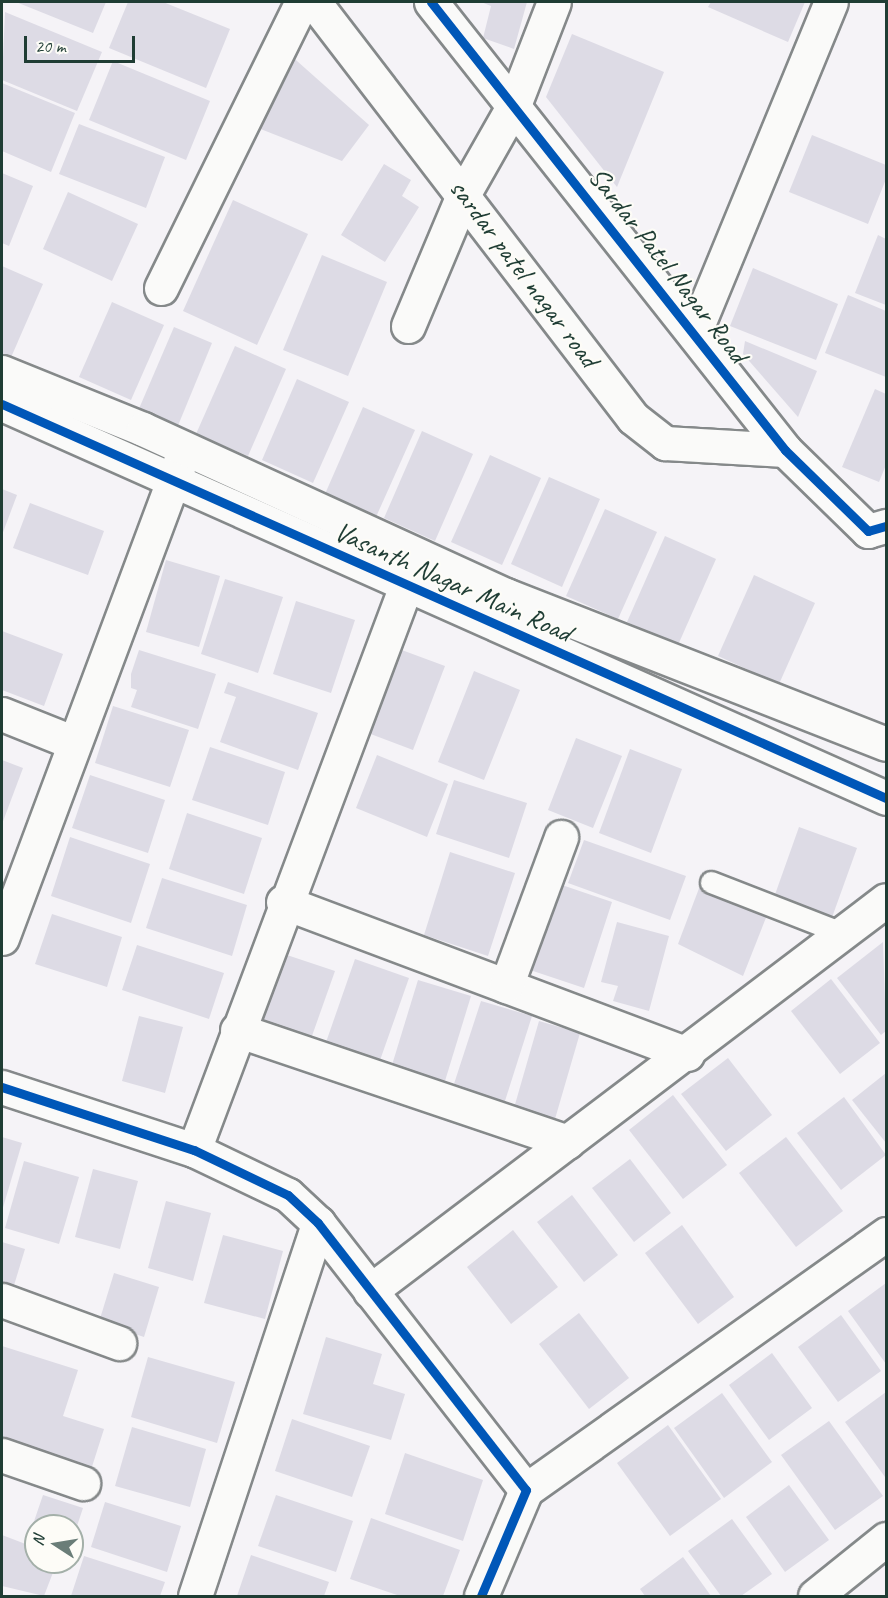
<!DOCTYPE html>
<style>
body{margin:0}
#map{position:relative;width:888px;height:1598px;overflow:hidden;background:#f5f3f7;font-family:Caveat,sans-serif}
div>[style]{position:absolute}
.building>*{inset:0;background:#dddbe5}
.roads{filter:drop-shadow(2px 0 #85898a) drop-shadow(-2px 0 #85898a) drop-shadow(0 2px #85898a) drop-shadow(0 -2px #85898a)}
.lane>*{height:21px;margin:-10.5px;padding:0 10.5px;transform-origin:10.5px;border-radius:10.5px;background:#fafaf9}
.street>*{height:33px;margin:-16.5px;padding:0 16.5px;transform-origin:16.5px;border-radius:16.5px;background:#fafaf9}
.secondary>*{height:33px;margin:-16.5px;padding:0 16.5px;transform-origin:16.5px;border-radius:16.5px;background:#fafaf9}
.cycleway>*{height:9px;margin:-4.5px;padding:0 4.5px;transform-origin:4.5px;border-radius:4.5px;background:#0057b8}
span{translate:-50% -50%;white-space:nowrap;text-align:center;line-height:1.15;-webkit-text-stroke:4.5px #fdfcf7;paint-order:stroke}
.street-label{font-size:28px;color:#1f3d34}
.frame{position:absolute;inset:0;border:3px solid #1f3d34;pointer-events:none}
.north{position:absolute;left:24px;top:1514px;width:60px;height:60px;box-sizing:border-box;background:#fdfcf7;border:2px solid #a4b0a9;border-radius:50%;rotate:282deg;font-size:16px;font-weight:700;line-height:24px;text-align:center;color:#1f3d34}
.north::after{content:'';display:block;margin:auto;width:21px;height:27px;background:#6a7d78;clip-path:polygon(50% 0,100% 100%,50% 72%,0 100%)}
.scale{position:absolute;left:24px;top:36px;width:111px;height:27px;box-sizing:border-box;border:3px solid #1f3d34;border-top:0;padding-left:8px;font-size:18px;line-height:21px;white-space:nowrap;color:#1f3d34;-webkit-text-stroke:4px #fdfcf7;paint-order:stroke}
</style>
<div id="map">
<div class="building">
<div style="clip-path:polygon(16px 2px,106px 2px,93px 33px)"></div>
<div style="clip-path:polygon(128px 2px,163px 2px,230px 29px,206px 88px,109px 48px)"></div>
<div style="clip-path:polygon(481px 2px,527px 2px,514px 49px,483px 38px,491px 6px)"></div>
<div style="clip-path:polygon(711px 2px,805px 2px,788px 42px,708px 7px)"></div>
<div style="clip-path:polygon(5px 12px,102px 52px,77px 111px,2px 80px)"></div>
<div style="clip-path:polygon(572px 34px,664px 72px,617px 187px,546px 97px)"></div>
<div style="clip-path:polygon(288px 53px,369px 125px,342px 161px,258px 128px)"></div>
<div style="clip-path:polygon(113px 61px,210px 101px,186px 160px,89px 120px)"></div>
<div style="clip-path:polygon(2px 83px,75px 113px,51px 172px,2px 151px)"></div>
<div style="clip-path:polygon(79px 124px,165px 157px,146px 208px,59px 174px)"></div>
<div style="clip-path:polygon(812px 135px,886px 165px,886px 179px,868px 224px,789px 192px)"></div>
<div style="clip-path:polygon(384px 164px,411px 180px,402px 196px,419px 207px,385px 262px,341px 235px)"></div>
<div style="clip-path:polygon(2px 173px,33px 186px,9px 246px,2px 243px)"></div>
<div style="clip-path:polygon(68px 192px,138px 224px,112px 281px,43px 249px)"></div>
<div style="clip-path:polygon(233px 200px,308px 234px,257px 345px,183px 311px)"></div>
<div style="clip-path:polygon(878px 235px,886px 239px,886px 305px,855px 293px)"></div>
<div style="clip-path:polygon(322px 255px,387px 282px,348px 376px,283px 350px)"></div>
<div style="clip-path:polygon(2px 266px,43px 284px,9px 362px,2px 358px)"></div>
<div style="clip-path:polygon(753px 268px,838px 304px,816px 360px,730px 326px)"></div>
<div style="clip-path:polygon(848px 295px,886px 311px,886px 377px,825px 353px)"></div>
<div style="clip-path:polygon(112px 302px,164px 325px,131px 400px,79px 377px)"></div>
<div style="clip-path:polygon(174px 327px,212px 343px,177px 428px,138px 411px)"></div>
<div style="clip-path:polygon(745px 341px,817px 371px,798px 417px,743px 354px)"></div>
<div style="clip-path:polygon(235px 346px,286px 369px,248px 456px,196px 434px)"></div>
<div style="clip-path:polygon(297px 379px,349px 402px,313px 483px,262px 460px)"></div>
<div style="clip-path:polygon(875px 389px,886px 394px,886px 465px,879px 482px,842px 467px)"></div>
<div style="clip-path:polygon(363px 407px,415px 430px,376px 517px,325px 494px)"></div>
<div style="clip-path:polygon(422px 431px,473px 454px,435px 541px,384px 518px)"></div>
<div style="clip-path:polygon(490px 455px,541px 478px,502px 565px,451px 542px)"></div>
<div style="clip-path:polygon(549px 477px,600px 499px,562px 587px,511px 564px)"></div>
<div style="clip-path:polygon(2px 489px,17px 495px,2px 535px)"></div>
<div style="clip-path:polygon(30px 503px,104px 531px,88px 575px,13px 548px)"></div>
<div style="clip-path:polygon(605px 509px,657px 532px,618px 619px,566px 596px)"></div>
<div style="clip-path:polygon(665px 536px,716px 559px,678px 645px,627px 622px)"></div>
<div style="clip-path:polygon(166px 560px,220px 576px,199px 647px,146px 632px)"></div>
<div style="clip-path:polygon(754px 575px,815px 603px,779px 684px,718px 656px)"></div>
<div style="clip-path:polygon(225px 579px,283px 597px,258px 673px,201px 654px)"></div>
<div style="clip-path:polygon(296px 601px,355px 620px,331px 693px,273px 674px)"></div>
<div style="clip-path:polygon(2px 631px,63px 654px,44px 706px,2px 690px)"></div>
<div style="clip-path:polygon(399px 649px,445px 666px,413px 750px,368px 733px)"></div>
<div style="clip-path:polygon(139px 650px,216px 674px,198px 729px,131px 707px,137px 690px,131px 688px,131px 674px)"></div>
<div style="clip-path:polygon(474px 671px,520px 690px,484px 780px,438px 762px)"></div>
<div style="clip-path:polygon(228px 682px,318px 713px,298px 770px,220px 742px,236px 697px,224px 693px)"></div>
<div style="clip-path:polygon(113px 706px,189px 730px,170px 787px,95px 763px)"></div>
<div style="clip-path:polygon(576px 738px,622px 756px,593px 828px,548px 810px)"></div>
<div style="clip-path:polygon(210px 747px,285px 772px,268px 825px,192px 800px)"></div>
<div style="clip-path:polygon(630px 749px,682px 769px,651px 853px,599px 833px)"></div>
<div style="clip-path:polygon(377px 755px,448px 784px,427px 837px,356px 808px)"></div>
<div style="clip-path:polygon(2px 760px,23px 768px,2px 824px)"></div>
<div style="clip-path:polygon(90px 775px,165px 800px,148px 853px,72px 828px)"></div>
<div style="clip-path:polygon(454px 780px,527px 803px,509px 858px,436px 834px)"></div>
<div style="clip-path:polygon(187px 813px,262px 838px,244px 894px,169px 869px)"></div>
<div style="clip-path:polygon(799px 827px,857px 848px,830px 923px,772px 903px)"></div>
<div style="clip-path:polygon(70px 837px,150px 864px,131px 923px,51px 896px)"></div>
<div style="clip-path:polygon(584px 840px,686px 876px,670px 920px,568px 883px)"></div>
<div style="clip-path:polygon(450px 852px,515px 873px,488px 956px,424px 935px)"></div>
<div style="clip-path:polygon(162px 878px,247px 905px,232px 956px,146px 928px)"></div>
<div style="clip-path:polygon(556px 883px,612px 902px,584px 988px,527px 969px)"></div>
<div style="clip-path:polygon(701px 883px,769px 910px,743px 976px,678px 944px)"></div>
<div style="clip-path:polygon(52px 914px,122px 937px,107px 987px,35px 964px)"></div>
<div style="clip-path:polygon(617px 922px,669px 936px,649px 1011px,613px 1001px,618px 986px,601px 982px)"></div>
<div style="clip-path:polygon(883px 942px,886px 1031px,881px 1035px,837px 978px)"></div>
<div style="clip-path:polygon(137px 945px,224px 973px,209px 1019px,122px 990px)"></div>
<div style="clip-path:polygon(284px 954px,335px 971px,307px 1050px,257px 1032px)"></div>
<div style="clip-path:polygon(355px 959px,409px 978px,378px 1066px,324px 1048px)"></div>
<div style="clip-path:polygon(831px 979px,880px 1043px,840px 1074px,791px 1011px)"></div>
<div style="clip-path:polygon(418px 980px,471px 996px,445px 1081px,392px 1065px)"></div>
<div style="clip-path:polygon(481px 1001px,532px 1016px,504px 1104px,453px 1087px)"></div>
<div style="clip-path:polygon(139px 1016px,183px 1027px,165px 1093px,122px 1081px)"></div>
<div style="clip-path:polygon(539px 1021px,580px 1033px,555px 1119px,514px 1108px)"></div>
<div style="clip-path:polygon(728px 1058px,772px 1115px,726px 1151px,681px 1094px)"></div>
<div style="clip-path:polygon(886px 1073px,886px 1143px,852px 1100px)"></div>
<div style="clip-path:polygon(673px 1095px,727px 1165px,683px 1199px,629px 1130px)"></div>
<div style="clip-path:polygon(844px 1097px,886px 1155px,841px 1190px,797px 1133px)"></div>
<div style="clip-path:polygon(2px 1137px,22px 1143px,2px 1211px)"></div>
<div style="clip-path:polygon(786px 1137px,843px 1211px,796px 1247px,739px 1173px)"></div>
<div style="clip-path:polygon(630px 1159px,671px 1213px,634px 1242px,592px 1188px)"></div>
<div style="clip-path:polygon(24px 1161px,79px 1177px,59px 1244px,5px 1228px)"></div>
<div style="clip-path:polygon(93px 1169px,138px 1181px,120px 1249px,75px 1237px)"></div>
<div style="clip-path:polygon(572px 1195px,618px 1255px,584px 1282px,537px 1222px)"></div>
<div style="clip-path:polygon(166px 1201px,211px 1213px,193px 1281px,148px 1268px)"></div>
<div style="clip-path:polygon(682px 1225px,734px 1297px,698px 1324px,645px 1253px)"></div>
<div style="clip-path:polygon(513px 1230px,558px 1287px,511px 1324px,467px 1267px)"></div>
<div style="clip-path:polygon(223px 1235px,283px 1251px,265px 1319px,204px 1303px)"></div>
<div style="clip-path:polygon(2px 1242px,25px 1249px,12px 1292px,2px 1289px)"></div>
<div style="clip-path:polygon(114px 1273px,159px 1287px,144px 1337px,99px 1322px)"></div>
<div style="clip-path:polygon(886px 1283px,886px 1364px,848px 1311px)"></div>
<div style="clip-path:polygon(579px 1313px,629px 1378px,589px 1409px,539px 1344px)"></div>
<div style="clip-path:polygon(841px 1315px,881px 1371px,838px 1402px,798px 1347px)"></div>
<div style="clip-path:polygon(326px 1337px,382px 1354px,373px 1384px,405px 1394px,391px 1440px,303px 1414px)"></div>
<div style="clip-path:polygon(2px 1346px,78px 1370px,63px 1416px,104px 1429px,90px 1473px,2px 1445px)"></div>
<div style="clip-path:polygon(772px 1353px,812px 1408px,769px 1440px,729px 1385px)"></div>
<div style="clip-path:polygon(148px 1357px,235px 1382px,217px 1443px,131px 1417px)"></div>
<div style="clip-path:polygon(886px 1392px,886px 1476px,885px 1477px,845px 1422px)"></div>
<div style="clip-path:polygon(722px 1393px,772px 1462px,724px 1498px,674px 1428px)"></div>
<div style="clip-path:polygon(292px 1419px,370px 1446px,352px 1497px,275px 1471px)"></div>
<div style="clip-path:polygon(829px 1421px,883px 1496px,835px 1530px,781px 1455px)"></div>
<div style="clip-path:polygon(668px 1425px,721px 1499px,670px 1536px,617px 1463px)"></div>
<div style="clip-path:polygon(132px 1427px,206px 1449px,190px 1507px,115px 1486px)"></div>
<div style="clip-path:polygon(405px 1453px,483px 1480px,463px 1541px,385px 1514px)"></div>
<div style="clip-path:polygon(789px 1485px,829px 1540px,785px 1572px,746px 1517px)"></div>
<div style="clip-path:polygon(43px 1495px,83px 1508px,72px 1541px,72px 1526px,36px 1526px,36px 1538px,29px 1536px)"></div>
<div style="clip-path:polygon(276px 1495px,353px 1521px,336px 1572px,258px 1546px)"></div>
<div style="clip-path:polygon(105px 1502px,181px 1526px,167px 1572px,91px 1547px)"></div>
<div style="clip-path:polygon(371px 1518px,460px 1550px,443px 1596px,400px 1596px,350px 1579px)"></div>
<div style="clip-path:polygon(732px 1519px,772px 1574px,741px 1596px,721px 1596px,688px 1551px)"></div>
<div style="clip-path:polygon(2px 1535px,36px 1548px,36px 1562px,57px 1562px,44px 1596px,2px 1586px)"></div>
<div style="clip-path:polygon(251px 1555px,329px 1582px,324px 1596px,237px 1596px)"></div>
<div style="clip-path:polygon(84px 1556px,165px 1582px,160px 1596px,71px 1596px)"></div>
<div style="clip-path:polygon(683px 1557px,711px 1596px,645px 1596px,640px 1589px)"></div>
</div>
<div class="roads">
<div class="lane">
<div style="left:711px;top:882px;width:141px;rotate:21.3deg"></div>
</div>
<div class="street">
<div style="left:314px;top:2px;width:524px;rotate:52.52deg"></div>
<div style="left:633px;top:418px;width:41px;rotate:38deg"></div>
<div style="left:665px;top:443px;width:120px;rotate:3.3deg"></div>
<div style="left:431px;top:2px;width:571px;rotate:51.68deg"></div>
<div style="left:785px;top:450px;width:116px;rotate:44.3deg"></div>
<div style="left:868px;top:531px;width:19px;rotate:-16deg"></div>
<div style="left:161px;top:288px;width:319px;rotate:-63.8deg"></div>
<div style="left:408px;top:326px;width:144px;rotate:-67.2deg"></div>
<div style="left:464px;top:193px;width:101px;rotate:-60.4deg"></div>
<div style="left:514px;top:105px;width:110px;rotate:-68.8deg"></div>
<div style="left:694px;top:334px;width:359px;rotate:-67.6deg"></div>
<div style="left:2px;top:714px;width:75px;rotate:21.8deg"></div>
<div style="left:283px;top:902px;width:432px;rotate:20.6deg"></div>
<div style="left:2px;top:938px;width:517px;rotate:-69.5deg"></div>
<div style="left:506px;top:986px;width:159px;rotate:-69.7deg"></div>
<div style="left:237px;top:1030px;width:349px;rotate:18.7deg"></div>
<div style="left:2px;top:1087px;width:202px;rotate:18.2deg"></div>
<div style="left:194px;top:1150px;width:104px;rotate:25.6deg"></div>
<div style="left:288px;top:1195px;width:41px;rotate:43deg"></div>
<div style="left:318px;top:1223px;width:338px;rotate:52.1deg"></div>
<div style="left:526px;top:1490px;width:115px;rotate:113deg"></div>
<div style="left:194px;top:1150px;width:631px;rotate:-69.41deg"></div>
<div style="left:370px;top:1291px;width:647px;rotate:-37.15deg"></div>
<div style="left:2px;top:1300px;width:125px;rotate:20.2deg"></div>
<div style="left:2px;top:1455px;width:86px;rotate:19.1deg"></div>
<div style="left:526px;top:1490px;width:442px;rotate:-35.4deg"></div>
<div style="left:195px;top:1596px;width:393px;rotate:-71.7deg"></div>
<div style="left:815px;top:1596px;width:91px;rotate:-38.8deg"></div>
</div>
<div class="secondary">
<div style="left:2px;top:372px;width:152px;rotate:22deg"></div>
<div style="left:143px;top:429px;width:399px;rotate:24.6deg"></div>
<div style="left:506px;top:595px;width:408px;rotate:21.4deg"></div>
<div style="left:2px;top:404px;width:968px;rotate:24.02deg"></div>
</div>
</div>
<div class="cycleway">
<div style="left:431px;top:2px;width:571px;rotate:51.68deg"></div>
<div style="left:785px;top:450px;width:116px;rotate:44.3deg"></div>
<div style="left:868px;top:531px;width:19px;rotate:-16deg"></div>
<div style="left:2px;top:404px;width:968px;rotate:24.02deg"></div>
<div style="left:2px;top:1087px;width:202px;rotate:18.2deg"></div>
<div style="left:194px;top:1150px;width:104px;rotate:25.6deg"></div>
<div style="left:288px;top:1195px;width:41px;rotate:43deg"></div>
<div style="left:318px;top:1223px;width:338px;rotate:52.1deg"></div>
<div style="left:526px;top:1490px;width:115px;rotate:113deg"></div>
</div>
<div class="street-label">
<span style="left:668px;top:265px;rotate:52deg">Sardar Patel Nagar Road</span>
<span style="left:524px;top:273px;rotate:53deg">sardar patel nagar road</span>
<span style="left:453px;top:582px;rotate:24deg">Vasanth Nagar Main Road</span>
</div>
<div class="frame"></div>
<div class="north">N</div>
<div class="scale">20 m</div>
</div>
